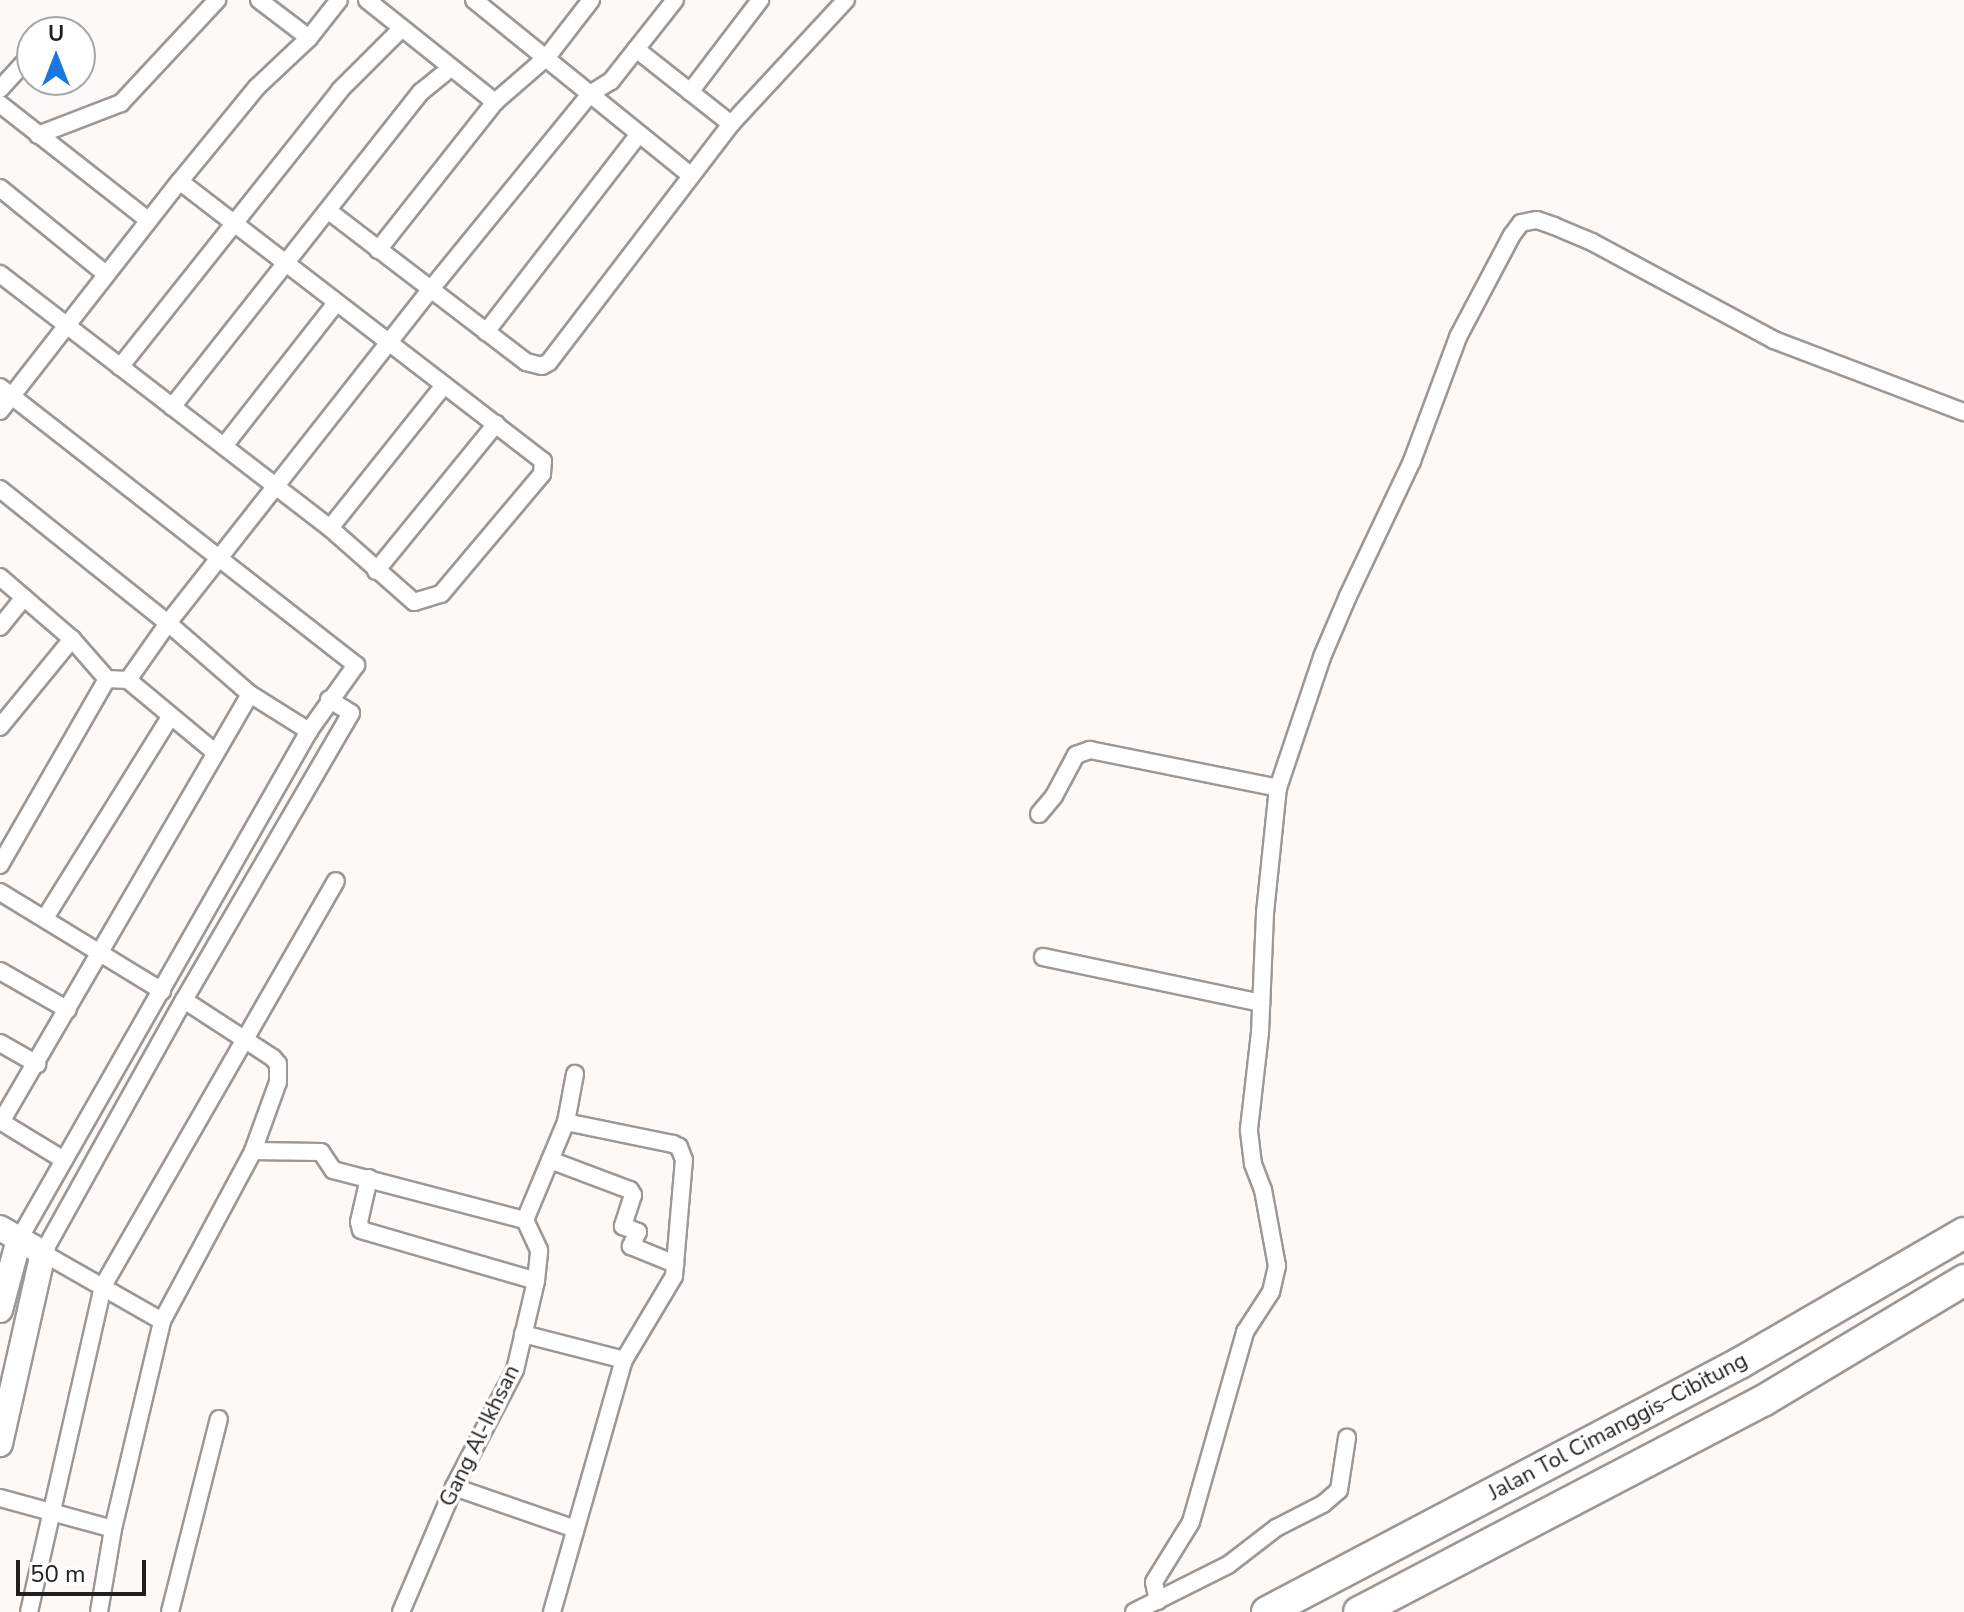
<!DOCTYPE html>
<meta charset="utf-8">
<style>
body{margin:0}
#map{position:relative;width:1964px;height:1612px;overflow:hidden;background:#fcf9f7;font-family:"Nunito Sans",sans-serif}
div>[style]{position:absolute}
.roads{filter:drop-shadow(2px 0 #9b9896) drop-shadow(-2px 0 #9b9896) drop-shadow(0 2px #9b9896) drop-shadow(0 -2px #9b9896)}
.street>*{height:16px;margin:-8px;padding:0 8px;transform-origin:8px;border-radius:8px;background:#fff}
.secondary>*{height:24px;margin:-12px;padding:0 12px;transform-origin:12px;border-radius:12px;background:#fff}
.highway>*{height:30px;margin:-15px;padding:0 15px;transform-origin:15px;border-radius:15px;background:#fff}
span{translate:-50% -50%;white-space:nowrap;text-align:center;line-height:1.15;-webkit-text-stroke:7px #fff;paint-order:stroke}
.street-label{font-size:22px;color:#21201f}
.north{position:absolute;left:16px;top:16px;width:80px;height:80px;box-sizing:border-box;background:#fff;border:2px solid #a6a6a5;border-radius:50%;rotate:0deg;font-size:22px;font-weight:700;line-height:32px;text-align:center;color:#21201f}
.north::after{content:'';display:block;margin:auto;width:28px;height:36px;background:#1b76e0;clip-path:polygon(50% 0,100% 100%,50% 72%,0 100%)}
.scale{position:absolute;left:16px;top:1560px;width:130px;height:36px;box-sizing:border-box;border:4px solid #21201f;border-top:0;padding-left:10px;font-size:24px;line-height:28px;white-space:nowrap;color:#21201f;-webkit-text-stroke:6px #fff;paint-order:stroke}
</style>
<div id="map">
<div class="roads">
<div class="street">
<div style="left:259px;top:0;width:63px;rotate:37.2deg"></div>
<div style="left:367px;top:0;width:164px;rotate:38.6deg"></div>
<div style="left:474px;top:0;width:279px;rotate:39deg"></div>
<div style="left:636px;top:49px;width:121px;rotate:38.3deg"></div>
<div style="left:0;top:89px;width:47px;rotate:-47.6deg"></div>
<div style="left:690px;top:92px;width:116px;rotate:-52.7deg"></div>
<div style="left:0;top:104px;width:188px;rotate:38.1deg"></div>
<div style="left:38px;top:135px;width:89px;rotate:-21.1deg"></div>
<div style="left:121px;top:103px;width:141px;rotate:-47deg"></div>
<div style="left:0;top:188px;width:136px;rotate:39.1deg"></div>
<div style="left:330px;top:212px;width:247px;rotate:37.4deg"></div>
<div style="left:526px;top:362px;width:16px;rotate:14deg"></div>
<div style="left:542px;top:366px;width:8px;rotate:-30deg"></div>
<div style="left:549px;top:362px;width:300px;rotate:-52.6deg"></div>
<div style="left:731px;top:124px;width:169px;rotate:-47.2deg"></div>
<div style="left:378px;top:250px;width:189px;rotate:-51.7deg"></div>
<div style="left:495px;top:102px;width:69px;rotate:-40.9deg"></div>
<div style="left:547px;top:57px;width:72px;rotate:-52.3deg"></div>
<div style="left:0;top:274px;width:416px;rotate:37.6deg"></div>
<div style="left:330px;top:528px;width:112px;rotate:41.4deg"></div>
<div style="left:414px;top:602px;width:28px;rotate:-17deg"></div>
<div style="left:441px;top:594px;width:157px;rotate:-49.9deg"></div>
<div style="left:542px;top:474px;width:13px;rotate:-86deg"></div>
<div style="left:543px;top:461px;width:458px;rotate:-142.4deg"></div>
<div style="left:486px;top:332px;width:249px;rotate:-52.3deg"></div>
<div style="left:120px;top:367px;width:354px;rotate:-51.5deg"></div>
<div style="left:340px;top:90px;width:86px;rotate:-45deg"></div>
<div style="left:0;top:387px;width:452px;rotate:38deg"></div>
<div style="left:356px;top:665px;width:81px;rotate:125.5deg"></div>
<div style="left:309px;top:731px;width:585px;rotate:119.72deg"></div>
<div style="left:172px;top:407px;width:402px;rotate:-51.7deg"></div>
<div style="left:421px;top:92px;width:38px;rotate:-39deg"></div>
<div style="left:0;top:411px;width:292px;rotate:-52deg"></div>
<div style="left:180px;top:181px;width:122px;rotate:-50.7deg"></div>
<div style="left:257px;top:87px;width:71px;rotate:-43.3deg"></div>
<div style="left:309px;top:38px;width:48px;rotate:-51.7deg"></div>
<div style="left:224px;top:446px;width:182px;rotate:-51.9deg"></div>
<div style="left:0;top:489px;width:215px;rotate:38.6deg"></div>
<div style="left:168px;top:623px;width:108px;rotate:40.9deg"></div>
<div style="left:250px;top:694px;width:70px;rotate:32.1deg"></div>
<div style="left:330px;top:528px;width:183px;rotate:-51.4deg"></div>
<div style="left:376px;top:571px;width:190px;rotate:-50.8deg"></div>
<div style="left:0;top:577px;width:95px;rotate:40.7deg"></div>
<div style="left:72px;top:639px;width:53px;rotate:48.8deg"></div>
<div style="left:107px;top:679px;width:21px;rotate:3deg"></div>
<div style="left:128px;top:680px;width:114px;rotate:39.7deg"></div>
<div style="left:0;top:627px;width:38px;rotate:-51deg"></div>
<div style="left:128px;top:680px;width:70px;rotate:-54.9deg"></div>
<div style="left:168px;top:623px;width:425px;rotate:-51.8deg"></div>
<div style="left:431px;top:289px;width:252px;rotate:-50.8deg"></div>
<div style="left:590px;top:94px;width:25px;rotate:-32deg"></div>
<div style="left:611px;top:81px;width:103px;rotate:-51.7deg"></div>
<div style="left:0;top:727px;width:114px;rotate:-50.7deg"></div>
<div style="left:1039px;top:814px;width:23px;rotate:-50deg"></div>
<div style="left:1054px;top:796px;width:47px;rotate:-61.8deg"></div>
<div style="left:1076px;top:755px;width:15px;rotate:-20deg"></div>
<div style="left:1090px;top:750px;width:192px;rotate:11.4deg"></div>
<div style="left:0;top:865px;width:215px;rotate:-60.1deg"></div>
<div style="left:0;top:892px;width:190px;rotate:31.4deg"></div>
<div style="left:45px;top:918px;width:237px;rotate:-58.1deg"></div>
<div style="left:1043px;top:957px;width:223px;rotate:11.9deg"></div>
<div style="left:0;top:971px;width:78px;rotate:29.8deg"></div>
<div style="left:0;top:1043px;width:43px;rotate:29.6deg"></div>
<div style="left:0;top:1121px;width:75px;rotate:31.4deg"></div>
<div style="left:1px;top:1122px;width:495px;rotate:-59.8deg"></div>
<div style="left:253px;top:1151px;width:68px;rotate:0.8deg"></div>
<div style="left:321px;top:1152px;width:22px;rotate:56deg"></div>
<div style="left:333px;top:1170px;width:198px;rotate:14.6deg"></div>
<div style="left:550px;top:1160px;width:85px;rotate:20.6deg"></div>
<div style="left:630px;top:1190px;width:6px;rotate:59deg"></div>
<div style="left:633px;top:1195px;width:33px;rotate:108deg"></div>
<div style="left:623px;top:1226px;width:16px;rotate:22deg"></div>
<div style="left:638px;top:1232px;width:16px;rotate:117deg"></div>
<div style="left:631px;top:1246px;width:48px;rotate:22.2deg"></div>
<div style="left:369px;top:1178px;width:45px;rotate:102.8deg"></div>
<div style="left:359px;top:1222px;width:8px;rotate:76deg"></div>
<div style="left:361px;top:1230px;width:182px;rotate:16.2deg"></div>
<div style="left:162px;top:1321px;width:137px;rotate:-150.3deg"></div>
<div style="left:43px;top:1253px;width:290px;rotate:-60.9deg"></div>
<div style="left:184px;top:1000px;width:332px;rotate:-59.8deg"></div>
<div style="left:351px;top:713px;width:26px;rotate:-148deg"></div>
<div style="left:523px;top:1334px;width:104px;rotate:14.4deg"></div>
<div style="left:454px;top:1487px;width:128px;rotate:19.1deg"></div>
<div style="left:0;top:1498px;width:117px;rotate:15.3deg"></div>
<div style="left:1158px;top:1601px;width:19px;rotate:-102deg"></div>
<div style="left:1154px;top:1582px;width:70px;rotate:-58.3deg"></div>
<div style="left:1191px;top:1522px;width:198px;rotate:-74.1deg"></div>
<div style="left:1245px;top:1332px;width:48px;rotate:-57deg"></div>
<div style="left:1271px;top:1292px;width:27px;rotate:-77deg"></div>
<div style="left:1277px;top:1266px;width:77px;rotate:-100.4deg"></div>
<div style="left:1263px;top:1190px;width:28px;rotate:-111deg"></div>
<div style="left:1253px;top:1164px;width:35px;rotate:-97deg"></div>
<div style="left:1249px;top:1129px;width:97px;rotate:-83.5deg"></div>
<div style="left:1260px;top:1033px;width:120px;rotate:-87.6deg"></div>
<div style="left:1265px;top:913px;width:126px;rotate:-84.1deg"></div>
<div style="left:1278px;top:788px;width:138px;rotate:-71.4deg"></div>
<div style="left:1322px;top:657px;width:66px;rotate:-66.9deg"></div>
<div style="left:1348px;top:596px;width:149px;rotate:-64.6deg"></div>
<div style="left:1412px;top:461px;width:132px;rotate:-69.6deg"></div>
<div style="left:1458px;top:337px;width:115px;rotate:-62.1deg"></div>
<div style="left:1512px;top:235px;width:15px;rotate:-53deg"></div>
<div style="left:1521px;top:223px;width:16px;rotate:-11deg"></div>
<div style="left:1537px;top:220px;width:18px;rotate:19deg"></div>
<div style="left:1554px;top:226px;width:41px;rotate:22.8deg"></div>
<div style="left:1592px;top:242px;width:207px;rotate:28.3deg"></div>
<div style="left:1774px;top:340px;width:203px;rotate:20.8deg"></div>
<div style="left:29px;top:1612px;width:334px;rotate:-77.2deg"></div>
<div style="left:103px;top:1286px;width:467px;rotate:-60.1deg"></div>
<div style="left:99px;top:1612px;width:84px;rotate:-80.4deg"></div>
<div style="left:113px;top:1529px;width:214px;rotate:-76.7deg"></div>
<div style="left:162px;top:1321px;width:193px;rotate:-61.8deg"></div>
<div style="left:253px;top:1151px;width:73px;rotate:-70.1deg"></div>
<div style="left:278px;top:1082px;width:18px;rotate:-90deg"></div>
<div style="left:278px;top:1064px;width:8px;rotate:-130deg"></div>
<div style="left:273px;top:1058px;width:106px;rotate:-146.9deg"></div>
<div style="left:170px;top:1612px;width:199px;rotate:-75.8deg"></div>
<div style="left:401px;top:1612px;width:136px;rotate:-67deg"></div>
<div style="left:454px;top:1487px;width:132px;rotate:-62.5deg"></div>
<div style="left:515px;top:1370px;width:91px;rotate:-76.7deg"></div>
<div style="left:536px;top:1281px;width:31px;rotate:-84deg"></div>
<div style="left:539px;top:1250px;width:33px;rotate:-115deg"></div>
<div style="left:525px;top:1220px;width:106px;rotate:-67.3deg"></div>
<div style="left:566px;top:1122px;width:49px;rotate:-79.4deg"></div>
<div style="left:552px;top:1612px;width:262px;rotate:-74.1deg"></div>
<div style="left:624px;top:1360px;width:98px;rotate:-59.2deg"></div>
<div style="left:674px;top:1276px;width:116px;rotate:-85.1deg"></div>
<div style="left:684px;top:1160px;width:14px;rotate:-111deg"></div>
<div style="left:679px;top:1147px;width:7px;rotate:-153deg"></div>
<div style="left:673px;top:1144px;width:109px;rotate:-168.4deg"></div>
<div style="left:1134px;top:1612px;width:105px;rotate:-26.6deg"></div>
<div style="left:1228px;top:1565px;width:61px;rotate:-37.6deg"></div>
<div style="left:1276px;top:1528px;width:53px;rotate:-27.1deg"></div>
<div style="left:1323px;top:1504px;width:21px;rotate:-41deg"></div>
<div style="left:1339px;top:1490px;width:53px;rotate:-81.3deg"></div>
</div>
<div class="secondary">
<div style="left:0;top:1228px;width:50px;rotate:30.2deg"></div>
<div style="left:43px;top:1253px;width:196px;rotate:102.7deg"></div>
<div style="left:0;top:1310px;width:73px;rotate:-75deg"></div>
</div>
<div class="highway">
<div style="left:1267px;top:1612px;width:535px;rotate:-27.76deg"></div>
<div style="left:1740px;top:1363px;width:259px;rotate:-30.1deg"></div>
<div style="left:1359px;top:1612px;width:456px;rotate:-27.6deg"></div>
<div style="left:1763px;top:1401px;width:235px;rotate:-31deg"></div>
</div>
</div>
<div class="street-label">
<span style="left:1618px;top:1427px;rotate:-28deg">Jalan Tol Cimanggis–Cibitung</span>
<span style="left:480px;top:1436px;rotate:-64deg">Gang Al-Ikhsan</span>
</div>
<div class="north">U</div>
<div class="scale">50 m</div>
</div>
